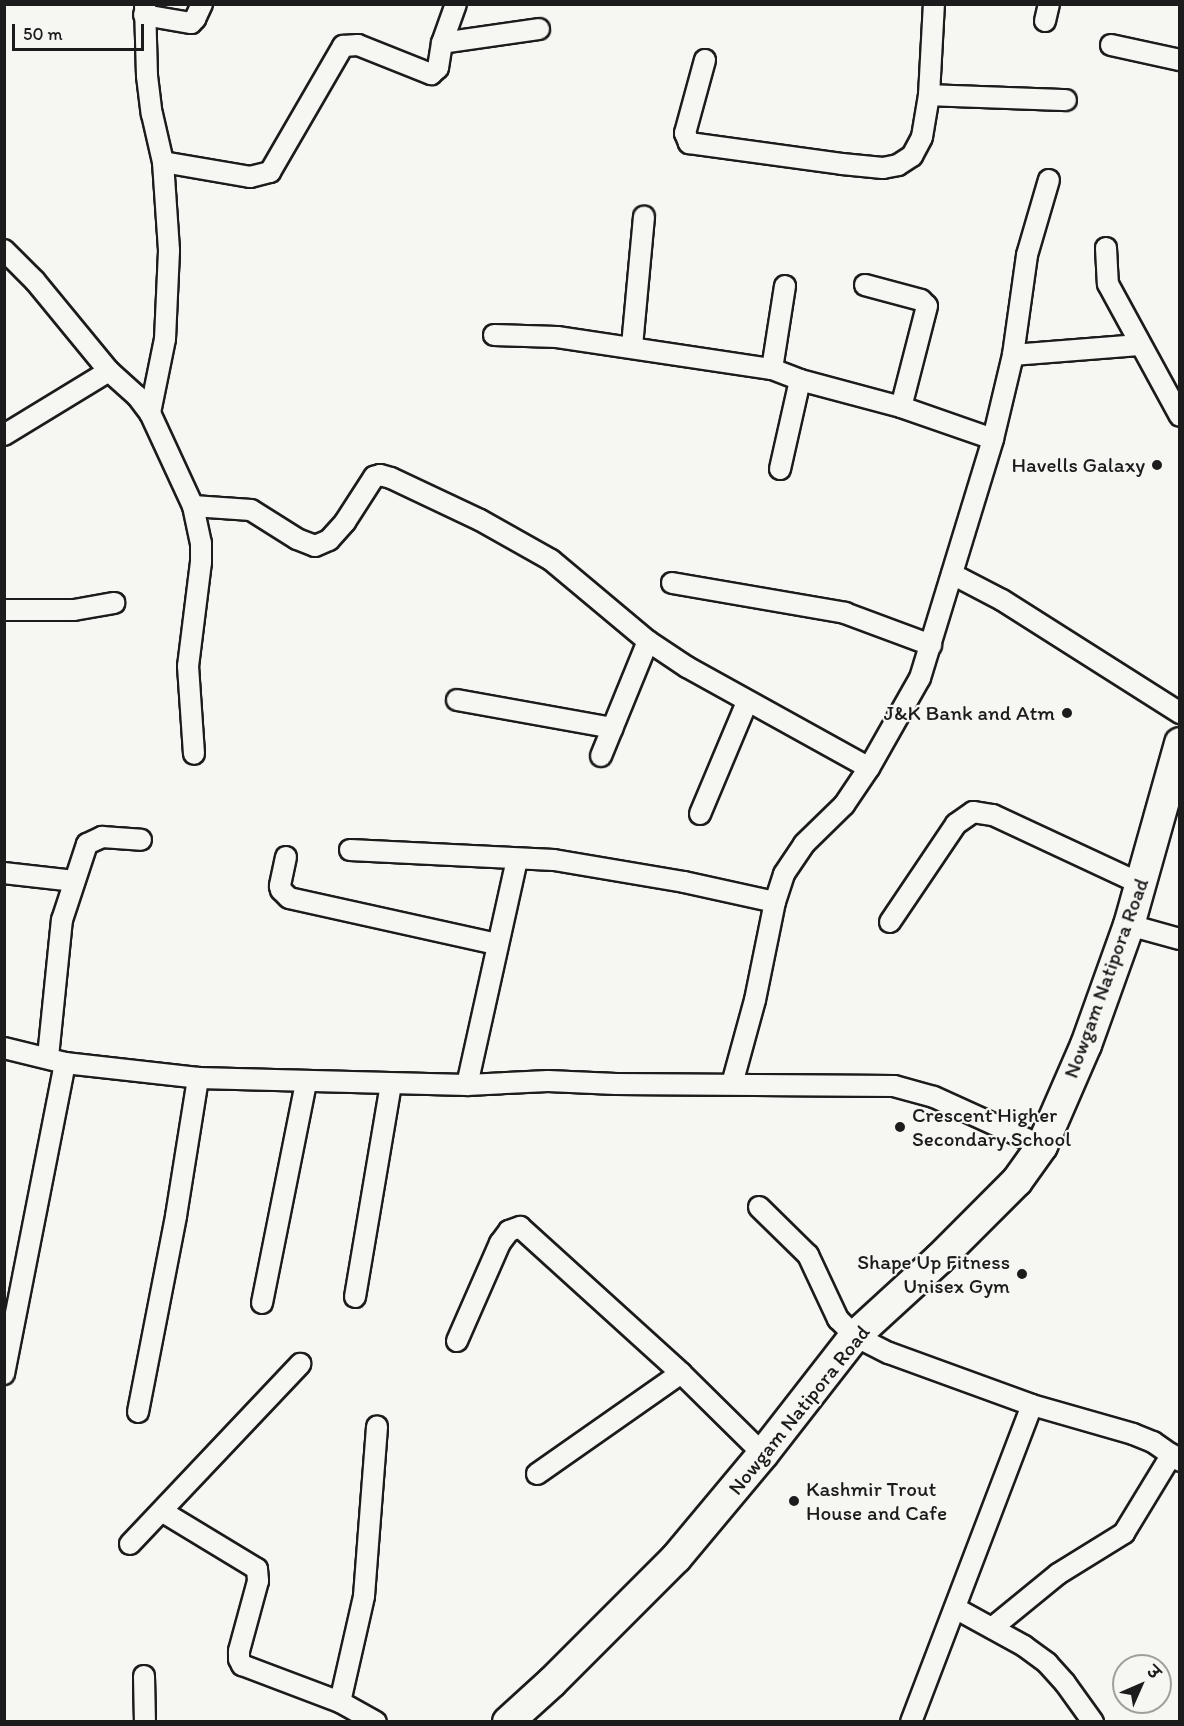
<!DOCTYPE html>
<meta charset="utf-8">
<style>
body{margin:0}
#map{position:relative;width:1184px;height:1726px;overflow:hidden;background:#f6f6f2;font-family:Itim,"Playpen Sans Deva",sans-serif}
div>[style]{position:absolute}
.roads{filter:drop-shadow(2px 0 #1c1c1c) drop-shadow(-2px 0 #1c1c1c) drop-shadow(0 2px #1c1c1c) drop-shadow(0 -2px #1c1c1c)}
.street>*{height:20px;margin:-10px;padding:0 10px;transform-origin:10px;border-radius:10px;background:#f6f6f2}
.primary>*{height:30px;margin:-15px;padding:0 15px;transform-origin:15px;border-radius:15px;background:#f6f6f2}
.dots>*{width:16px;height:16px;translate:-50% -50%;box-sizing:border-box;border:3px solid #f6f6f2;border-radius:50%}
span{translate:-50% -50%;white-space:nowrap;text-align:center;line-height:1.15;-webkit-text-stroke:4.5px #f6f6f2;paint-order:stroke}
.poi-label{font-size:21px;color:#1c1c1c}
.right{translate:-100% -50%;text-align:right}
.left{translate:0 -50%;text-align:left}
.street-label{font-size:21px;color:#1c1c1c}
.frame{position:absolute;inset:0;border:6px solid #1c1c1c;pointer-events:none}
.north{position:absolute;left:1112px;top:1654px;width:60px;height:60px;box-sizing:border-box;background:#f6f6f2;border:2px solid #9f9f9c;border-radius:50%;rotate:45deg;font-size:16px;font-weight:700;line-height:24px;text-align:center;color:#1c1c1c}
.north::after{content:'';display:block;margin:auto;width:21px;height:27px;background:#1c1c1c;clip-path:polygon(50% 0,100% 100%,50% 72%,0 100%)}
.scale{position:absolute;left:12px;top:24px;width:132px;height:27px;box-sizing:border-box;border:3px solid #1c1c1c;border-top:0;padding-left:8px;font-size:18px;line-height:21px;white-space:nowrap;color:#1c1c1c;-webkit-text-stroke:4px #f6f6f2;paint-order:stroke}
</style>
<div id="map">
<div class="roads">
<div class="street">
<div style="left:145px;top:4px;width:72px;rotate:88.4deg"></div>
<div style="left:147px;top:76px;width:38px;rotate:83deg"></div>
<div style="left:152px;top:114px;width:49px;rotate:77.1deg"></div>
<div style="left:163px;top:162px;width:89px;rotate:86.1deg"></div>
<div style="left:169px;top:251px;width:88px;rotate:92.6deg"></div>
<div style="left:165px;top:339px;width:76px;rotate:101.5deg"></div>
<div style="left:144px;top:15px;width:48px;rotate:9.7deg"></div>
<div style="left:191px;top:23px;width:6px;rotate:-45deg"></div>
<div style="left:195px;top:19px;width:17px;rotate:-65deg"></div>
<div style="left:1045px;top:21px;width:17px;rotate:-77deg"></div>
<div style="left:442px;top:43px;width:98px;rotate:-8.2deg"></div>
<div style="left:1111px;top:45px;width:71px;rotate:12.3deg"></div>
<div style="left:705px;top:60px;width:76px;rotate:105.3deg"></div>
<div style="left:685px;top:133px;width:11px;rotate:68deg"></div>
<div style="left:689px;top:143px;width:154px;rotate:7.8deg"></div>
<div style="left:842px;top:164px;width:41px;rotate:5.6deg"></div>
<div style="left:883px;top:168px;width:15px;rotate:-11deg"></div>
<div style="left:898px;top:165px;width:17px;rotate:-33deg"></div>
<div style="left:912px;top:156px;width:21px;rotate:-62deg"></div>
<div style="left:922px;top:137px;width:43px;rotate:-80.5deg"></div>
<div style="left:929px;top:95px;width:91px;rotate:-86.9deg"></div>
<div style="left:929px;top:95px;width:137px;rotate:2.1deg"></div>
<div style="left:163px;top:162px;width:88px;rotate:9.8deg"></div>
<div style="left:250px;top:177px;width:21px;rotate:-14deg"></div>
<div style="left:270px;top:172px;width:146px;rotate:-59.9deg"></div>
<div style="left:343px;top:46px;width:15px;rotate:-4deg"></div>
<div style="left:358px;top:45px;width:79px;rotate:21.7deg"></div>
<div style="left:431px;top:74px;width:9px;rotate:-41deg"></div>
<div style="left:438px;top:68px;width:25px;rotate:-81deg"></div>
<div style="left:442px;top:43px;width:41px;rotate:-70.3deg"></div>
<div style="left:1106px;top:248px;width:36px;rotate:87deg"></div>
<div style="left:1108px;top:284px;width:150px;rotate:61.4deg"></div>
<div style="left:4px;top:250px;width:44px;rotate:45deg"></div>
<div style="left:35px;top:281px;width:117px;rotate:50.6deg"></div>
<div style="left:109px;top:371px;width:38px;rotate:42deg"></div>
<div style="left:137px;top:396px;width:21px;rotate:53deg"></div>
<div style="left:150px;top:413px;width:102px;rotate:65.2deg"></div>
<div style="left:193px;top:506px;width:38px;rotate:78deg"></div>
<div style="left:201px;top:543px;width:19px;rotate:90deg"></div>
<div style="left:201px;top:562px;width:105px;rotate:97.1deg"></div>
<div style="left:188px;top:666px;width:88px;rotate:86.1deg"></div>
<div style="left:865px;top:285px;width:58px;rotate:15deg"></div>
<div style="left:921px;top:300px;width:8px;rotate:45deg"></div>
<div style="left:927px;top:306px;width:104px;rotate:104.4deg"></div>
<div style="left:494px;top:335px;width:63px;rotate:1.8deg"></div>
<div style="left:557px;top:337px;width:217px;rotate:8.5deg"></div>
<div style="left:772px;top:369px;width:30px;rotate:21deg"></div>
<div style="left:800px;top:380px;width:105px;rotate:15deg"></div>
<div style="left:901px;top:407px;width:97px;rotate:19.2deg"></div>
<div style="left:632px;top:346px;width:130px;rotate:-84.7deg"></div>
<div style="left:1013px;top:355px;width:126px;rotate:-4.5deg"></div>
<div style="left:772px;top:369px;width:84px;rotate:-81.1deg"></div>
<div style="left:4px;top:435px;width:123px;rotate:-31.4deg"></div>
<div style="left:780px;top:469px;width:91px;rotate:-77.3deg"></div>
<div style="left:193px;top:506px;width:58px;rotate:3.9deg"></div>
<div style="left:251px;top:510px;width:54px;rotate:32.2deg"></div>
<div style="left:297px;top:539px;width:19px;rotate:21deg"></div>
<div style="left:315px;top:546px;width:15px;rotate:-23deg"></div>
<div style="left:329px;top:540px;width:24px;rotate:-48deg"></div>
<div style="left:345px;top:522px;width:54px;rotate:-57.2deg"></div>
<div style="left:374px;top:477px;width:6px;rotate:-18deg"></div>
<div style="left:380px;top:475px;width:11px;rotate:15deg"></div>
<div style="left:391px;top:478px;width:98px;rotate:25.3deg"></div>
<div style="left:480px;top:520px;width:81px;rotate:29.4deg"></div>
<div style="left:551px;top:560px;width:126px;rotate:39.9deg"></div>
<div style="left:648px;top:641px;width:47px;rotate:33.7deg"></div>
<div style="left:687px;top:667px;width:208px;rotate:29deg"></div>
<div style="left:952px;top:574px;width:56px;rotate:27.5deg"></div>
<div style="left:1002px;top:600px;width:211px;rotate:32.4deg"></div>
<div style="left:672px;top:583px;width:176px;rotate:9.8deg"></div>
<div style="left:845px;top:613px;width:92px;rotate:20.4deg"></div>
<div style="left:4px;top:610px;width:70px"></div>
<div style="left:74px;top:610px;width:41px;rotate:-9.9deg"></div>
<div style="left:457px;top:700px;width:158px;rotate:10.2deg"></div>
<div style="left:601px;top:756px;width:124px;rotate:-67.8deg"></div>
<div style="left:700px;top:814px;width:121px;rotate:-67.2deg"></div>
<div style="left:350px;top:850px;width:204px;rotate:2.8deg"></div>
<div style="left:554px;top:860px;width:132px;rotate:9.6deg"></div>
<div style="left:684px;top:882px;width:93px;rotate:12.4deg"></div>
<div style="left:286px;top:857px;width:30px;rotate:102deg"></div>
<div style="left:280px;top:886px;width:4px;rotate:76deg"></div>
<div style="left:281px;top:890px;width:11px;rotate:45deg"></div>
<div style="left:289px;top:898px;width:212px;rotate:12.5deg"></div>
<div style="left:4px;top:873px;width:70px;rotate:6.5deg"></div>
<div style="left:890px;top:922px;width:118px;rotate:-56deg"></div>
<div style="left:956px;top:824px;width:21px;rotate:-35deg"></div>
<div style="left:973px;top:812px;width:20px;rotate:9deg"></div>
<div style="left:993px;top:815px;width:163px;rotate:25deg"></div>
<div style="left:1129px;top:925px;width:53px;rotate:15.4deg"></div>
<div style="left:4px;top:1048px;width:63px;rotate:13.8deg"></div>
<div style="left:65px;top:1063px;width:134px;rotate:6.4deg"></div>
<div style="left:198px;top:1078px;width:269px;rotate:1.5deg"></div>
<div style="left:467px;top:1085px;width:81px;rotate:-2.8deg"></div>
<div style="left:548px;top:1081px;width:68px;rotate:2.5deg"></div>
<div style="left:616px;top:1084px;width:278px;rotate:0.4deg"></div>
<div style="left:894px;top:1086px;width:41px;rotate:15.4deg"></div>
<div style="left:934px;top:1097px;width:119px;rotate:24.4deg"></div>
<div style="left:48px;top:1057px;width:138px;rotate:-84.2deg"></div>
<div style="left:62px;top:920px;width:80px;rotate:-71.8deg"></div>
<div style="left:87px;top:844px;width:17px;rotate:-25deg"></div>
<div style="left:102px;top:837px;width:39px;rotate:4deg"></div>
<div style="left:732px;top:1084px;width:87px;rotate:-74.7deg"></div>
<div style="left:755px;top:1000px;width:100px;rotate:-78.5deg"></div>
<div style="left:775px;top:902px;width:29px;rotate:-72deg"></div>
<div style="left:784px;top:874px;width:36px;rotate:-56deg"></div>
<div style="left:804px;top:844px;width:56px;rotate:-44.3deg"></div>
<div style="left:844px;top:805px;width:45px;rotate:-56deg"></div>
<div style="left:869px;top:768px;width:103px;rotate:-60.5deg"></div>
<div style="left:920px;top:678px;width:250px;rotate:-73deg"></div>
<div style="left:993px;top:439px;width:86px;rotate:-76.6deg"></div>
<div style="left:1013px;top:355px;width:101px;rotate:-82deg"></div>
<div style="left:1027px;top:255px;width:78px;rotate:-73.7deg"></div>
<div style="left:467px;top:1085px;width:231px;rotate:-77.5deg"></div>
<div style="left:759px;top:1207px;width:69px;rotate:44.4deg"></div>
<div style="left:808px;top:1255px;width:71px;rotate:64.9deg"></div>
<div style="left:838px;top:1319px;width:24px;rotate:45deg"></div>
<div style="left:855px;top:1336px;width:38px;rotate:27deg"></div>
<div style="left:889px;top:1353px;width:152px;rotate:20deg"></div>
<div style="left:1032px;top:1405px;width:105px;rotate:16deg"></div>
<div style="left:1133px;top:1434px;width:22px;rotate:22deg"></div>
<div style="left:1153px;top:1442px;width:33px;rotate:35deg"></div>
<div style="left:355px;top:1297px;width:216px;rotate:-80.4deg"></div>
<div style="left:262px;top:1303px;width:225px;rotate:-78.7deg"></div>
<div style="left:457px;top:1341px;width:107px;rotate:-66.3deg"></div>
<div style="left:500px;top:1243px;width:15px;rotate:-53deg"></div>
<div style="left:509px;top:1231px;width:12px;rotate:-20deg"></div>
<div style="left:520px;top:1227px;width:217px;rotate:42.2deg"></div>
<div style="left:681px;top:1373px;width:115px;rotate:44.6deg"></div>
<div style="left:4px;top:1374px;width:317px;rotate:-78.9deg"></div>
<div style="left:138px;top:1412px;width:200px;rotate:-79deg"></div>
<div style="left:176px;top:1216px;width:140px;rotate:-80.9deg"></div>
<div style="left:537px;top:1474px;width:176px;rotate:-35deg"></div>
<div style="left:163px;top:1512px;width:110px;rotate:31.2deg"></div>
<div style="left:257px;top:1569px;width:12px;rotate:85deg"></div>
<div style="left:258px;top:1581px;width:73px;rotate:105.2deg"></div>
<div style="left:239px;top:1651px;width:8px;rotate:90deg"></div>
<div style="left:239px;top:1659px;width:7px;rotate:63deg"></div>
<div style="left:242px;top:1665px;width:105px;rotate:20.7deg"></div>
<div style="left:340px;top:1702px;width:41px;rotate:29.1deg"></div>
<div style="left:130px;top:1544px;width:248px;rotate:-46.6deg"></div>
<div style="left:955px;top:1608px;width:79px;rotate:28.8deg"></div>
<div style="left:1024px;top:1646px;width:29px;rotate:36deg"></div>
<div style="left:1047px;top:1663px;width:27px;rotate:48deg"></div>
<div style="left:1065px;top:1683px;width:48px;rotate:54.3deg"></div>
<div style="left:992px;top:1628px;width:85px;rotate:-39.3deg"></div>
<div style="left:1058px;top:1574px;width:78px;rotate:-31.8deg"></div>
<div style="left:1124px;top:1533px;width:92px;rotate:-58.7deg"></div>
<div style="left:144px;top:1676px;width:46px;rotate:88.8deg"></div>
<div style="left:340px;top:1702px;width:109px;rotate:-77.2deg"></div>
<div style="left:364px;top:1596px;width:170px;rotate:-85.6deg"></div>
<div style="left:911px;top:1722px;width:339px;rotate:-69.1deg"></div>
</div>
<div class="primary">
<div style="left:508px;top:1722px;width:59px;rotate:-42.3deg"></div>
<div style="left:552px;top:1682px;width:175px;rotate:-45deg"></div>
<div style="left:676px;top:1558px;width:136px;rotate:-50.1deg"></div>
<div style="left:763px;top:1454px;width:150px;rotate:-52.1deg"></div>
<div style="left:855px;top:1336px;width:114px;rotate:-42.5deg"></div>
<div style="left:939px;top:1259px;width:110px;rotate:-45deg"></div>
<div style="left:1017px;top:1181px;width:43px;rotate:-54.5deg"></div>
<div style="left:1042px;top:1146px;width:110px;rotate:-66.5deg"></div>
<div style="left:1086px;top:1045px;width:127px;rotate:-70.3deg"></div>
<div style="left:1129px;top:925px;width:189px;rotate:-74.3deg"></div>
</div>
</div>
<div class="dots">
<div style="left:1157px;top:465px;background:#1c1c1c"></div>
<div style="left:1067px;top:713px;background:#1c1c1c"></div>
<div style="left:900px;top:1127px;background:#1c1c1c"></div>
<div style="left:1022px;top:1274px;background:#1c1c1c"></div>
<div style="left:794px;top:1501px;background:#1c1c1c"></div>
</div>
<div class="poi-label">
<span class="right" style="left:1145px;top:465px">Havells Galaxy</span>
<span class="right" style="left:1055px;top:713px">J&amp;K Bank and Atm</span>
<span class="left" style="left:912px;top:1127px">Crescent Higher<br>Secondary School</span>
<span class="right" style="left:1010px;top:1274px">Shape Up Fitness<br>Unisex Gym</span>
<span class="left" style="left:806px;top:1501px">Kashmir Trout<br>House and Cafe</span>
</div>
<div class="street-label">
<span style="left:1106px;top:978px;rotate:-70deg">Nowgam Natipora Road</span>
<span style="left:799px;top:1410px;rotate:-51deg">Nowgam Natipora Road</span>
</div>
<div class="frame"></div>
<div class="north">उ</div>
<div class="scale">50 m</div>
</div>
